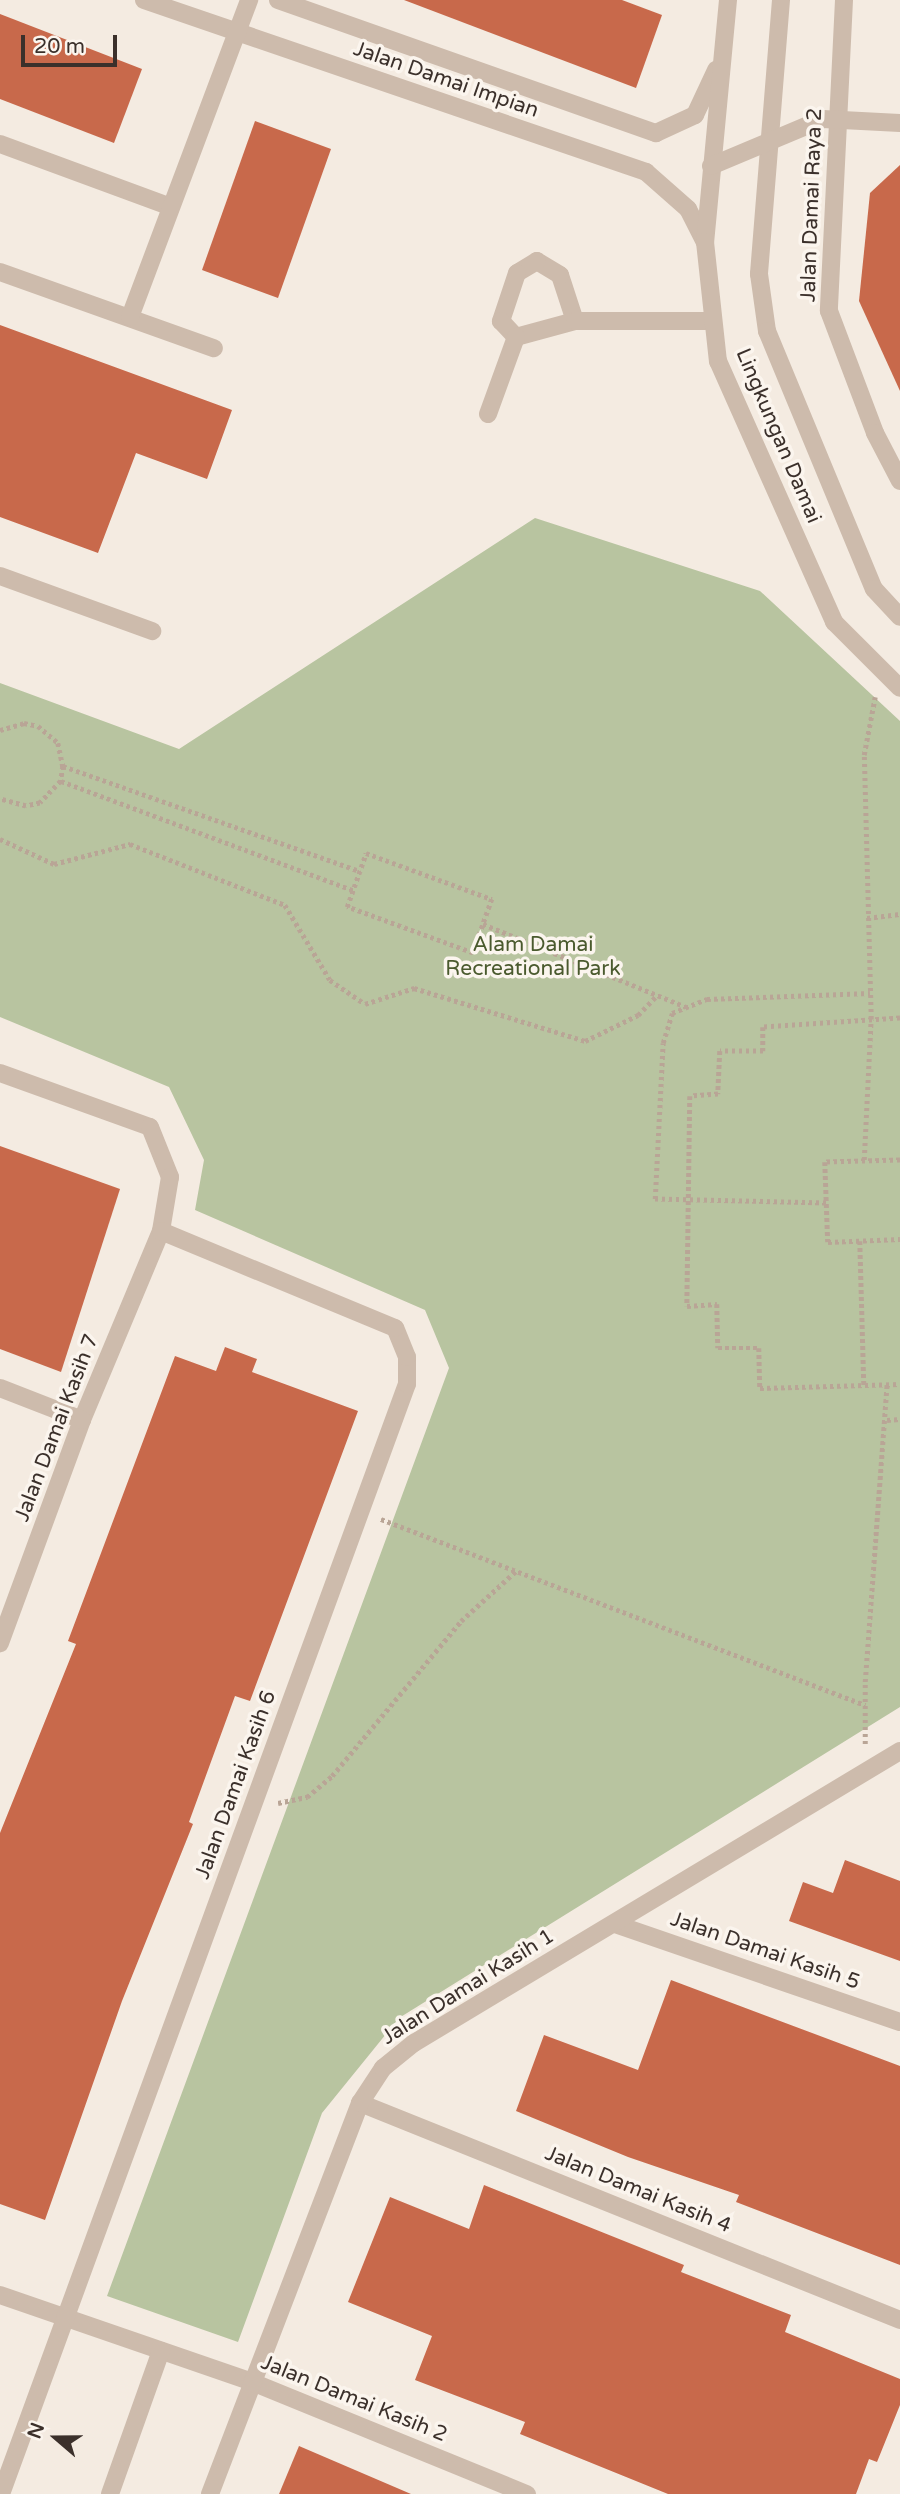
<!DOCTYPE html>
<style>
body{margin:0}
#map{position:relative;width:900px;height:2494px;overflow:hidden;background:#f4ebe1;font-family:"Varela Round",sans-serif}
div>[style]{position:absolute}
.green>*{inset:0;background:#b8c4a0}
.building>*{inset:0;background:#c8694b}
.path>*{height:4.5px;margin-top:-2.25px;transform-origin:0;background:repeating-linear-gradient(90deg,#b9a596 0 3.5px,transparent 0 7px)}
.service>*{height:18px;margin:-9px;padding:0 9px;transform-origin:9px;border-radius:9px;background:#cdbbac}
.minor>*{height:18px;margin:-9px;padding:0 9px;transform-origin:9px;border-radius:9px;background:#cdbbac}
span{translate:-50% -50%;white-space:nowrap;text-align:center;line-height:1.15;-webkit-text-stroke:7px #fbf5ee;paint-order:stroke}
.street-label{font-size:21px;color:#3b302b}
.park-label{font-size:21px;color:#4a5a2e}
.north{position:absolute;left:21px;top:2403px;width:70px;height:70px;-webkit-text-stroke:5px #fbf5ee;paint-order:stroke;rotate:290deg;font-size:19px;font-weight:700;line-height:28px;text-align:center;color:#3b302b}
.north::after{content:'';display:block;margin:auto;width:24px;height:32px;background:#3b302b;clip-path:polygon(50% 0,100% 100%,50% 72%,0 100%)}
.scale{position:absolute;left:21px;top:35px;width:96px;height:32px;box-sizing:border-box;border:4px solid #3b302b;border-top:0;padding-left:9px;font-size:21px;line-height:24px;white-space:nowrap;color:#3b302b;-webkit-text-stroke:5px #fbf5ee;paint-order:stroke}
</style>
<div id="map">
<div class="green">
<div style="clip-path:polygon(535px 518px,760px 591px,900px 721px,900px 1707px,399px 2018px,322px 2113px,238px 2342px,107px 2296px,449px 1368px,425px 1310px,195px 1210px,204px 1160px,169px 1087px,0 1017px,0 683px,179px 749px)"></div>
</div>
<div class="building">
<div style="clip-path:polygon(404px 0,622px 0,662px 15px,636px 88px)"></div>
<div style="clip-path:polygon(0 14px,142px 69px,114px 143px,0 99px)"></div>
<div style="clip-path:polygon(255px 121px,331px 149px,278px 298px,202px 270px)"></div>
<div style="clip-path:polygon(900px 165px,900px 391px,859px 301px,870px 193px)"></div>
<div style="clip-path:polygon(0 325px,232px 410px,207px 479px,136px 453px,98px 553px,0 517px)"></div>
<div style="clip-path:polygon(0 1146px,120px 1189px,61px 1372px,0 1349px)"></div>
<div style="clip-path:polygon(225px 1347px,257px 1359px,252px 1372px,358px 1411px,250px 1701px,235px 1696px,189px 1822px,193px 1824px,122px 2001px,45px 2220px,0 2204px,0 1833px,76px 1644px,68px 1641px,175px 1356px,216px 1371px)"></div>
<div style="clip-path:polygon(845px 1860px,900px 1881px,900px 1961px,789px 1921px,803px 1882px,833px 1893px)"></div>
<div style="clip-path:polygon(671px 1980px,900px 2066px,900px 2265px,736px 2202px,739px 2195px,628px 2157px,516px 2111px,544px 2035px,638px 2070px)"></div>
<div style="clip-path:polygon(484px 2185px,684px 2265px,681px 2272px,791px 2315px,785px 2332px,900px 2379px,900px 2405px,877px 2462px,869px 2459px,856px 2494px,668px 2494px,520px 2434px,525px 2422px,415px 2380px,432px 2336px,348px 2302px,390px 2197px,469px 2229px)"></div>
<div style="clip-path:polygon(299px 2446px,411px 2494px,279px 2494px)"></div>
</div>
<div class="path">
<div style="left:0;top:730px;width:25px;rotate:-16deg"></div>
<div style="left:24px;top:723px;width:14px;rotate:12deg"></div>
<div style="left:38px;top:726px;width:26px;rotate:40deg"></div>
<div style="left:58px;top:743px;width:24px;rotate:78deg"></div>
<div style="left:63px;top:766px;width:15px;rotate:98deg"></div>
<div style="left:61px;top:781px;width:30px;rotate:134deg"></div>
<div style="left:40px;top:803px;width:14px;rotate:168deg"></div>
<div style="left:26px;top:806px;width:27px;rotate:-165deg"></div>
<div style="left:63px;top:766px;width:315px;rotate:19.5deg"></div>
<div style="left:61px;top:781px;width:312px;rotate:20.5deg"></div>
<div style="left:0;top:839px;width:60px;rotate:24.8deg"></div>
<div style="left:54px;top:864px;width:79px;rotate:-14.7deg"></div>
<div style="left:130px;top:844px;width:167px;rotate:21.5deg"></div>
<div style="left:285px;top:905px;width:87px;rotate:59deg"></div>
<div style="left:330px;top:980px;width:42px;rotate:34.4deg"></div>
<div style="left:365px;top:1004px;width:52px;rotate:-18.1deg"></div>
<div style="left:414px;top:988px;width:179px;rotate:17.2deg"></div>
<div style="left:585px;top:1041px;width:59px;rotate:-26.1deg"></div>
<div style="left:638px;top:1015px;width:28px;rotate:-46deg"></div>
<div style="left:366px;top:853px;width:134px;rotate:20.1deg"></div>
<div style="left:492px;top:899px;width:57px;rotate:109.4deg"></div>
<div style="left:473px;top:953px;width:134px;rotate:-159.9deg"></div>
<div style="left:347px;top:907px;width:57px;rotate:-70.6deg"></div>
<div style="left:867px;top:918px;width:33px;rotate:-7deg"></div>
<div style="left:483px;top:924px;width:219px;rotate:22.2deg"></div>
<div style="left:900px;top:1018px;width:137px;rotate:176.2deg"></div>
<div style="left:763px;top:1027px;width:24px;rotate:90deg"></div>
<div style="left:763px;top:1051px;width:43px;rotate:180deg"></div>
<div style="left:720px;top:1051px;width:43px;rotate:92.7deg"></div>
<div style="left:718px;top:1094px;width:28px;rotate:176deg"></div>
<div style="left:690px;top:1096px;width:210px;rotate:90.8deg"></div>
<div style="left:687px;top:1306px;width:30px;rotate:-4deg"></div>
<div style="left:717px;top:1304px;width:44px;rotate:88.7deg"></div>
<div style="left:718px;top:1348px;width:41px"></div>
<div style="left:759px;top:1348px;width:40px;rotate:88.6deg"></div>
<div style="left:760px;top:1388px;width:140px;rotate:-1.6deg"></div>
<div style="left:864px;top:1160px;width:141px;rotate:-87.2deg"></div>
<div style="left:871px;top:1019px;width:264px;rotate:-91.5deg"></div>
<div style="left:864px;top:755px;width:59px;rotate:-79.3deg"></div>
<div style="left:900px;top:1160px;width:75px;rotate:178.5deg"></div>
<div style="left:825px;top:1162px;width:80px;rotate:87.9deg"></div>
<div style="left:828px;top:1242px;width:72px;rotate:-2.4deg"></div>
<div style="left:826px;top:1203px;width:171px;rotate:-178.7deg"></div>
<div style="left:655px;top:1199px;width:156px;rotate:-87.1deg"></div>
<div style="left:663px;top:1043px;width:31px;rotate:-73deg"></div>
<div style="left:672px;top:1013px;width:38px;rotate:-22deg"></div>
<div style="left:707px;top:999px;width:163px;rotate:-2.1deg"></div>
<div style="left:860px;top:1241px;width:146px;rotate:88.4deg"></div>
<div style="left:887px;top:1420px;width:13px;rotate:-4deg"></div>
<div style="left:381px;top:1519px;width:519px;rotate:21.02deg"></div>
<div style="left:865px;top:1744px;width:62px;rotate:-90deg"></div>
<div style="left:865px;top:1682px;width:298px;rotate:-85.8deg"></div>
<div style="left:278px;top:1803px;width:30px;rotate:-12deg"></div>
<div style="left:307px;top:1797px;width:33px;rotate:-40deg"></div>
<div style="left:332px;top:1776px;width:202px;rotate:-50.2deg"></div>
<div style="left:461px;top:1621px;width:74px;rotate:-42.3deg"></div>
</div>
<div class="service">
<div style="left:575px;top:321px;width:48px;rotate:-108.1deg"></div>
<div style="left:560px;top:275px;width:27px;rotate:-149deg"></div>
<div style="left:537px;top:261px;width:23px;rotate:149deg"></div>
<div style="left:517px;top:273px;width:51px;rotate:108.4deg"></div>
<div style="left:501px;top:321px;width:22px;rotate:47deg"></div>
<div style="left:516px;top:337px;width:61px;rotate:-15.2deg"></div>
<div style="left:575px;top:321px;width:138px"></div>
<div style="left:488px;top:414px;width:82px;rotate:-70deg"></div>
</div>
<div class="minor">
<div style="left:144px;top:0;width:531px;rotate:18.91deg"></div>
<div style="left:646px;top:172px;width:56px;rotate:41.4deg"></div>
<div style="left:688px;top:209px;width:36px;rotate:63deg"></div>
<div style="left:278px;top:0;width:401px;rotate:19.4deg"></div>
<div style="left:656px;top:133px;width:43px;rotate:-24.8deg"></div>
<div style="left:695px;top:115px;width:50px;rotate:-65deg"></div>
<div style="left:728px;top:0;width:243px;rotate:95.4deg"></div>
<div style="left:705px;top:242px;width:120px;rotate:83.8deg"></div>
<div style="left:718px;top:361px;width:286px;rotate:66deg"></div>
<div style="left:834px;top:622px;width:93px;rotate:45deg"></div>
<div style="left:781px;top:0;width:275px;rotate:94.6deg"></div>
<div style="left:759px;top:274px;width:58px;rotate:82deg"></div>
<div style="left:767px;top:331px;width:279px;rotate:67.5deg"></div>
<div style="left:874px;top:589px;width:38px;rotate:47deg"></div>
<div style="left:844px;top:0;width:311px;rotate:92.8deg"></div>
<div style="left:829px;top:311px;width:130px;rotate:69.3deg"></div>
<div style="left:875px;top:433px;width:54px;rotate:62.5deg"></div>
<div style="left:0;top:144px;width:182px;rotate:20.2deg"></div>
<div style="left:711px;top:166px;width:121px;rotate:-22.8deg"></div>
<div style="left:823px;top:119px;width:77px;rotate:3deg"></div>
<div style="left:0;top:272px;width:227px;rotate:19.6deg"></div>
<div style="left:130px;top:317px;width:339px;rotate:-69.4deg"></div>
<div style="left:0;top:576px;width:162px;rotate:19.9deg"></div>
<div style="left:0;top:1073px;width:159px;rotate:19.8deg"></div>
<div style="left:150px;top:1127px;width:54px;rotate:68.2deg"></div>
<div style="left:170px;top:1177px;width:55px;rotate:99.5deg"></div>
<div style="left:161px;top:1231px;width:205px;rotate:112.7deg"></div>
<div style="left:82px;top:1420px;width:238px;rotate:110.2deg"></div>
<div style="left:0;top:1388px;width:88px;rotate:21.3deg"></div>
<div style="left:615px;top:1924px;width:301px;rotate:19deg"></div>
<div style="left:360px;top:2103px;width:582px;rotate:21.89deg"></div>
<div style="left:0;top:2295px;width:267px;rotate:19deg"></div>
<div style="left:252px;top:2382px;width:297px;rotate:22.2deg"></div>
<div style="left:1px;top:2494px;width:1182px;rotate:-69.91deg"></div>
<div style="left:407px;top:1384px;width:27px;rotate:-90deg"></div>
<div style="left:407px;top:1357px;width:31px;rotate:-112deg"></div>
<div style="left:395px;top:1328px;width:253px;rotate:-157.5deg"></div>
<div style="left:110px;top:2494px;width:152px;rotate:-70.4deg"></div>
<div style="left:210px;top:2494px;width:419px;rotate:-69deg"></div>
<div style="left:360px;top:2103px;width:42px;rotate:-56.7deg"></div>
<div style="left:383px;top:2068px;width:40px;rotate:-39deg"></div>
<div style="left:414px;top:2043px;width:567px;rotate:-31deg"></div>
</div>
<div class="street-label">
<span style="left:446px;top:80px;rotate:19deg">Jalan Damai Impian</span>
<span style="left:812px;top:205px;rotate:-88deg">Jalan Damai Raya 2</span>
<span style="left:778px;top:436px;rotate:67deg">Lingkungan Damai</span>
<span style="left:57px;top:1428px;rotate:-69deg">Jalan Damai Kasih 7</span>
<span style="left:236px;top:1785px;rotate:-70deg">Jalan Damai Kasih 6</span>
<span style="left:765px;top:1951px;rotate:19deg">Jalan Damai Kasih 5</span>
<span style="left:468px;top:1987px;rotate:-32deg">Jalan Damai Kasih 1</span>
<span style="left:638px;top:2190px;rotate:22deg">Jalan Damai Kasih 4</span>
<span style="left:354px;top:2399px;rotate:22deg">Jalan Damai Kasih 2</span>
</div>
<div class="park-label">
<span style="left:533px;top:957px">Alam Damai<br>Recreational Park</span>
</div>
<div class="north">N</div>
<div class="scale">20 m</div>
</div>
